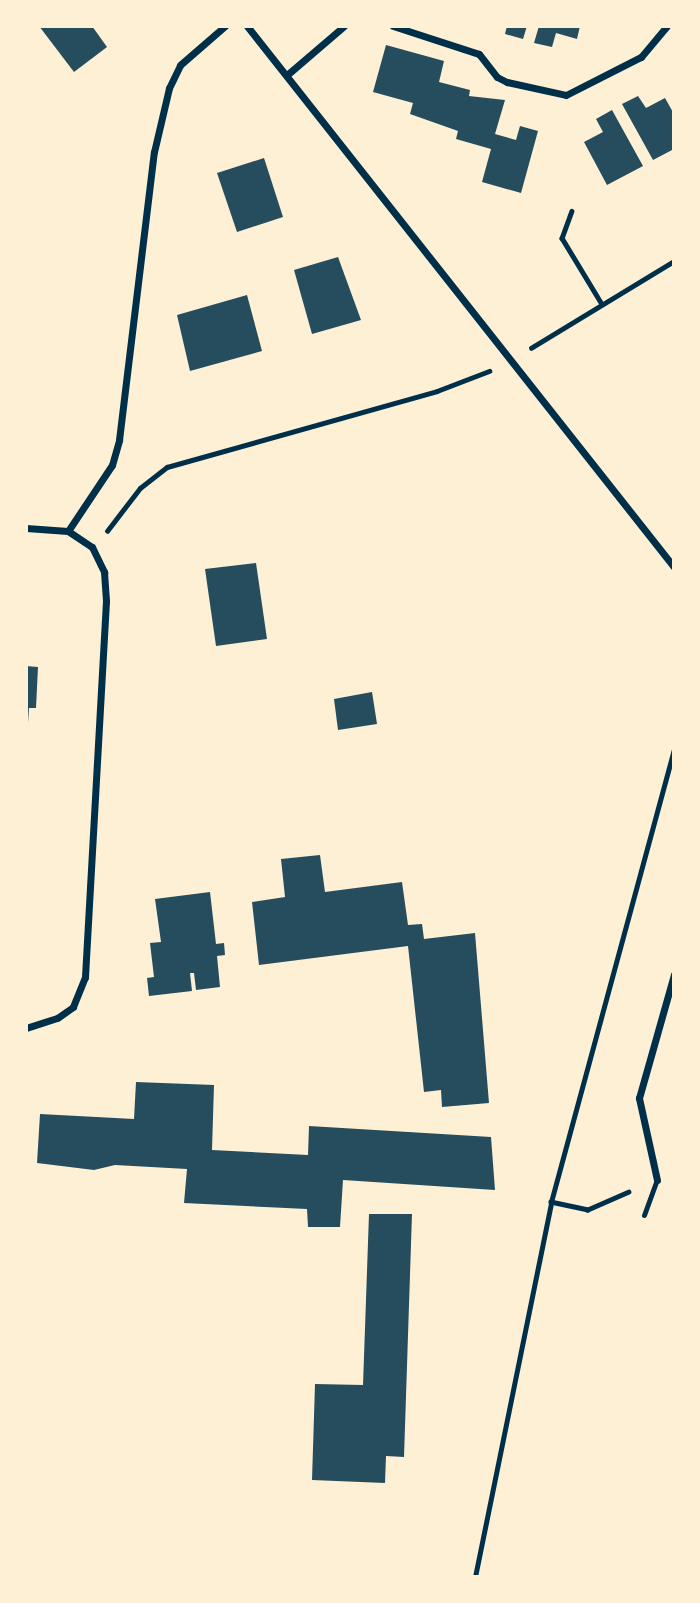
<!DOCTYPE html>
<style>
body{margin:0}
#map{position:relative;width:700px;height:1603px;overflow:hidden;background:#fdf0d5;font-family:"Open Sans",sans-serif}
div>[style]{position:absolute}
.building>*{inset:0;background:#264d5e}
.path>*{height:4.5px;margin:-2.25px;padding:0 2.25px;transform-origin:2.25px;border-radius:2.25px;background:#003049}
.service>*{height:5px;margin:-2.5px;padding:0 2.5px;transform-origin:2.5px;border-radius:2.5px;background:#003049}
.minor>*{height:7px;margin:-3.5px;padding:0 3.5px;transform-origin:3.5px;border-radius:3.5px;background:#003049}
span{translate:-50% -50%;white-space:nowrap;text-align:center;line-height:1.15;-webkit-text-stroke:7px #fdf0d5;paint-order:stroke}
.frame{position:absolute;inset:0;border:28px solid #fdf0d5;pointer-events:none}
</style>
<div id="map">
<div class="building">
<div style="clip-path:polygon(39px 26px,92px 26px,107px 47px,74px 72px)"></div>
<div style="clip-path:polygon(507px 26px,527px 26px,523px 39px,505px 34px)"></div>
<div style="clip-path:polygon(539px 26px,580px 26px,577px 39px,556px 33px,552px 47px,534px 43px)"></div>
<div style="clip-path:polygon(386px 45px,444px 61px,439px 82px,470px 90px,469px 96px,505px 100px,495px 134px,516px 140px,520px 126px,538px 131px,521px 193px,482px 182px,491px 149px,456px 139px,458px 131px,410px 114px,413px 103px,373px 92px)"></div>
<div style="clip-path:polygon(638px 96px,646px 108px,665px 98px,674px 114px,674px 149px,653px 160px,622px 104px)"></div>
<div style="clip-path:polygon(612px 110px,643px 166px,607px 185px,584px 142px,603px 132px,596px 119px)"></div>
<div style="clip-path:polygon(264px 158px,283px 217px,237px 232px,217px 173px)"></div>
<div style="clip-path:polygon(338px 257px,361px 320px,312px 334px,294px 270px)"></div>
<div style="clip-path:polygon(247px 295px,262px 351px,190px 371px,177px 315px)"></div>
<div style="clip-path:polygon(256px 563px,267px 639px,216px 646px,205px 569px)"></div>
<div style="clip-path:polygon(26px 666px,38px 667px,36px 708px,29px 708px,28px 723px)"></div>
<div style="clip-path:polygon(372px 692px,377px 724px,338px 730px,334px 699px)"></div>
<div style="clip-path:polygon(320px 855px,325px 892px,402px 882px,408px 925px,422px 924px,424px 939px,475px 933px,489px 1103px,442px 1107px,441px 1090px,424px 1092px,408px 946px,259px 965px,252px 902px,285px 897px,281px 859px)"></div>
<div style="clip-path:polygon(210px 892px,216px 944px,224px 943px,225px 955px,217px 956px,220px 987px,196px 990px,194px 973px,190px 973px,192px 991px,149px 996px,147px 978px,154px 977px,150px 943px,161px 942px,155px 899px)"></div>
<div style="clip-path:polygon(136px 1082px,214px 1085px,212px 1150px,308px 1155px,309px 1126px,491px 1137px,495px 1190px,343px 1180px,340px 1227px,308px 1227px,307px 1209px,184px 1203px,187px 1169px,115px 1165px,94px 1170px,37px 1163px,40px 1114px,134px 1119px)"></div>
<div style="clip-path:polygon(369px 1214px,412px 1214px,404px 1457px,386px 1456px,385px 1483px,312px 1480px,315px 1384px,363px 1385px)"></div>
</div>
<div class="path">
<div style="left:572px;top:211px;width:29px;rotate:110deg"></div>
<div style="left:562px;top:238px;width:77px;rotate:58.8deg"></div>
<div style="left:531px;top:348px;width:167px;rotate:-31.3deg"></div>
<div style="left:107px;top:531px;width:54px;rotate:-52.5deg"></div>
<div style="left:140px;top:488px;width:34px;rotate:-38deg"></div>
<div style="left:167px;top:467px;width:280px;rotate:-15.7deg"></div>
<div style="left:437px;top:391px;width:56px;rotate:-21deg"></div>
<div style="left:629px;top:1192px;width:45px;rotate:156.3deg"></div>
<div style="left:588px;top:1210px;width:38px;rotate:-168deg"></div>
<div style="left:551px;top:1202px;width:468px;rotate:-74.8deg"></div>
<div style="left:475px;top:1577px;width:383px;rotate:-78.5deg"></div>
</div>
<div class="service">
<div style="left:644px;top:1215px;width:37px;rotate:-70deg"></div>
</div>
<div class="minor">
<div style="left:247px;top:26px;width:689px;rotate:51.72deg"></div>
<div style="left:393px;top:26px;width:90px;rotate:18deg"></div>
<div style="left:479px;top:54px;width:29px;rotate:52deg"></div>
<div style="left:497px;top:77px;width:11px;rotate:27deg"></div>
<div style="left:507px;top:82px;width:60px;rotate:12.4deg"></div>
<div style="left:566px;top:95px;width:84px;rotate:-26.9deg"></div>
<div style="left:641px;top:57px;width:40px;rotate:-50deg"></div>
<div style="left:288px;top:74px;width:74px;rotate:-40.6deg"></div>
<div style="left:26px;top:528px;width:42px;rotate:4.1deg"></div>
<div style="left:68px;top:531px;width:29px;rotate:34deg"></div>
<div style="left:92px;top:547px;width:28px;rotate:64deg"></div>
<div style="left:104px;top:572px;width:29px;rotate:86deg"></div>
<div style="left:106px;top:601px;width:377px;rotate:93.2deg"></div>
<div style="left:85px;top:977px;width:32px;rotate:112deg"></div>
<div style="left:73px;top:1007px;width:19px;rotate:145deg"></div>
<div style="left:57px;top:1018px;width:33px;rotate:162deg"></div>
<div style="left:68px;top:531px;width:79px;rotate:-56.3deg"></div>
<div style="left:112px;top:465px;width:26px;rotate:-74deg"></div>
<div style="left:119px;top:440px;width:290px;rotate:-83.1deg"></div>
<div style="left:154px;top:152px;width:66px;rotate:-76.8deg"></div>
<div style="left:169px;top:88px;width:25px;rotate:-64deg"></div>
<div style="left:180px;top:65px;width:60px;rotate:-40.9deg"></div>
<div style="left:657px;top:1180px;width:84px;rotate:-102.4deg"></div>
<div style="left:639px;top:1098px;width:129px;rotate:-74.2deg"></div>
</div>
<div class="frame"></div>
</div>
